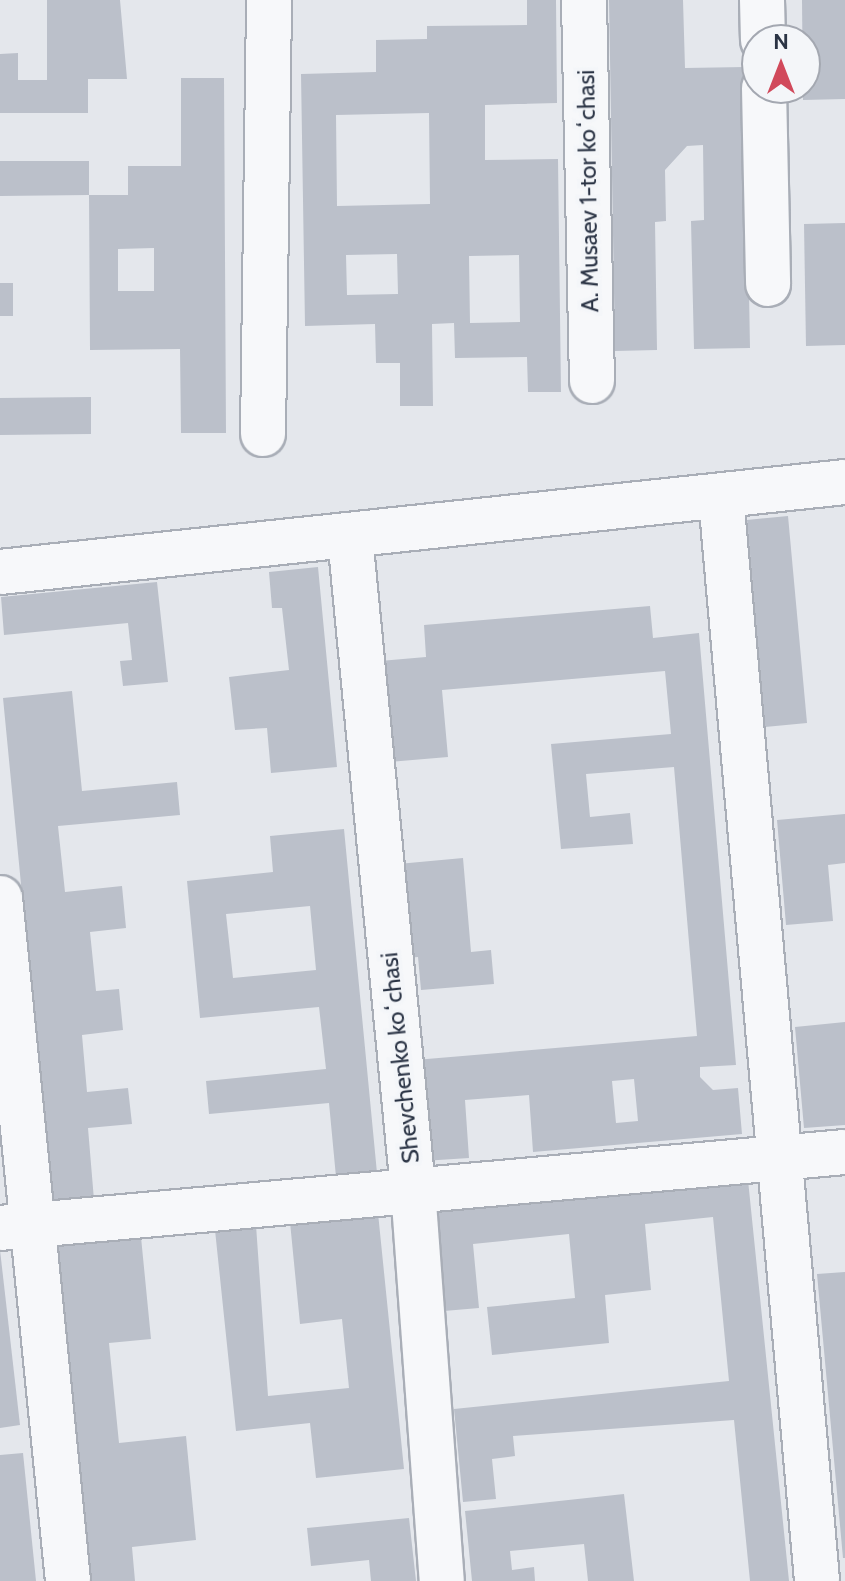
<!DOCTYPE html>
<meta charset="utf-8">
<style>
body{margin:0}
#map{position:relative;width:845px;height:1581px;overflow:hidden;background:#e4e7ec;font-family:Cabin,sans-serif}
div>[style]{position:absolute}
.building>*{inset:0;background:#bbc0ca}
.roads{filter:drop-shadow(2px 0 #a9aeb7) drop-shadow(-2px 0 #a9aeb7) drop-shadow(0 2px #a9aeb7) drop-shadow(0 -2px #a9aeb7)}
.minor>*{height:44px;margin:-22px;padding:0 22px;transform-origin:22px;border-radius:22px;background:#f7f8fa}
span{translate:-50% -50%;white-space:nowrap;text-align:center;line-height:1.15;-webkit-text-stroke:8px #f4f6f9;paint-order:stroke}
.street-label{font-size:24px;color:#2b3445}
.north{position:absolute;left:741px;top:24px;width:80px;height:80px;box-sizing:border-box;background:#f4f6f9;border:2px solid #a4a8b1;border-radius:50%;rotate:0deg;font-size:22px;font-weight:700;line-height:32px;text-align:center;color:#2b3445}
.north::after{content:'';display:block;margin:auto;width:28px;height:36px;background:#d1495b;clip-path:polygon(50% 0,100% 100%,50% 72%,0 100%)}
</style>
<div id="map">
<div class="building">
<div style="clip-path:polygon(47px 0,120px 0,127px 79px,88px 79px,88px 113px,0 113px,0 54px,18px 53px,18px 80px,47px 80px)"></div>
<div style="clip-path:polygon(evenodd,527px 0,556px 0,557px 103px,485px 105px,485px 160px,558px 159px,561px 392px,528px 392px,527px 357px,455px 358px,454px 323px,432px 324px,433px 406px,400px 406px,400px 363px,376px 363px,375px 324px,305px 326px,301px 74px,376px 72px,376px 40px,427px 39px,427px 26px,527px 25px,527px 0,429px 113px,430px 204px,337px 206px,336px 115px,429px 113px,527px 0,397px 254px,398px 294px,347px 295px,346px 255px,397px 254px,527px 0,519px 255px,520px 322px,470px 323px,469px 256px,519px 255px)"></div>
<div style="clip-path:polygon(609px 0,683px 0,685px 68px,745px 67px,750px 348px,694px 349px,691px 221px,704px 220px,703px 145px,687px 146px,665px 170px,666px 221px,655px 222px,657px 350px,615px 351px)"></div>
<div style="clip-path:polygon(802px 0,845px 0,845px 99px,803px 100px)"></div>
<div style="clip-path:polygon(evenodd,181px 78px,224px 78px,226px 433px,181px 433px,180px 349px,90px 350px,89px 195px,0 196px,0 161px,89px 161px,89px 195px,128px 195px,128px 166px,181px 166px,181px 78px,154px 248px,154px 291px,118px 291px,118px 249px,154px 248px)"></div>
<div style="clip-path:polygon(845px 223px,845px 345px,806px 346px,804px 224px)"></div>
<div style="clip-path:polygon(0 283px,13px 283px,13px 316px,0 316px)"></div>
<div style="clip-path:polygon(91px 397px,91px 434px,0 435px,0 398px)"></div>
<div style="clip-path:polygon(788px 516px,807px 723px,765px 727px,747px 520px)"></div>
<div style="clip-path:polygon(318px 567px,337px 767px,271px 773px,267px 728px,235px 730px,229px 677px,289px 670px,282px 608px,272px 608px,269px 572px)"></div>
<div style="clip-path:polygon(157px 582px,168px 682px,123px 686px,120px 661px,132px 660px,128px 623px,4px 635px,1px 597px)"></div>
<div style="clip-path:polygon(evenodd,650px 606px,653px 638px,699px 633px,736px 1065px,700px 1067px,700px 1077px,713px 1090px,738px 1088px,742px 1134px,533px 1152px,529px 1095px,465px 1100px,469px 1158px,423px 1161px,415px 1060px,697px 1036px,674px 767px,586px 774px,590px 817px,630px 813px,633px 844px,561px 849px,551px 744px,671px 734px,665px 671px,442px 690px,448px 757px,389px 762px,380px 661px,426px 657px,424px 625px,650px 606px,634px 1079px,638px 1121px,616px 1123px,612px 1081px,634px 1079px)"></div>
<div style="clip-path:polygon(72px 691px,82px 791px,177px 782px,180px 815px,58px 826px,65px 892px,122px 886px,126px 928px,90px 932px,96px 991px,119px 989px,123px 1030px,82px 1035px,87px 1092px,128px 1088px,132px 1124px,88px 1128px,94px 1200px,52px 1205px,3px 698px)"></div>
<div style="clip-path:polygon(845px 814px,845px 863px,828px 865px,833px 921px,786px 925px,777px 820px)"></div>
<div style="clip-path:polygon(evenodd,344px 829px,377px 1173px,336px 1177px,329px 1103px,209px 1114px,206px 1081px,326px 1069px,319px 1007px,200px 1018px,187px 881px,273px 872px,270px 836px,344px 829px,310px 906px,316px 970px,233px 978px,226px 914px,310px 906px)"></div>
<div style="clip-path:polygon(463px 858px,471px 952px,491px 950px,494px 984px,421px 990px,418px 957px,406px 958px,398px 864px)"></div>
<div style="clip-path:polygon(845px 1022px,845px 1125px,804px 1128px,795px 1027px)"></div>
<div style="clip-path:polygon(748px 1180px,789px 1581px,750px 1581px,734px 1420px,513px 1436px,515px 1456px,492px 1459px,496px 1499px,463px 1502px,454px 1409px,729px 1381px,713px 1217px,645px 1224px,651px 1290px,605px 1295px,609px 1343px,492px 1355px,487px 1307px,575px 1298px,569px 1234px,473px 1244px,479px 1308px,444px 1311px,434px 1212px)"></div>
<div style="clip-path:polygon(378px 1213px,404px 1469px,316px 1478px,310px 1423px,236px 1431px,215px 1230px,256px 1225px,268px 1396px,349px 1388px,342px 1319px,300px 1324px,290px 1222px)"></div>
<div style="clip-path:polygon(141px 1237px,151px 1339px,109px 1343px,119px 1443px,186px 1436px,196px 1540px,132px 1547px,135px 1581px,90px 1581px,55px 1246px)"></div>
<div style="clip-path:polygon(0 1250px,20px 1425px,0 1428px)"></div>
<div style="clip-path:polygon(845px 1272px,845px 1558px,843px 1558px,817px 1274px)"></div>
<div style="clip-path:polygon(23px 1453px,36px 1581px,0 1581px,0 1455px)"></div>
<div style="clip-path:polygon(624px 1494px,634px 1581px,588px 1581px,584px 1544px,510px 1551px,512px 1570px,534px 1567px,535px 1581px,472px 1581px,465px 1511px)"></div>
<div style="clip-path:polygon(409px 1518px,416px 1581px,371px 1581px,369px 1560px,311px 1566px,307px 1528px)"></div>
</div>
<div class="roads">
<div class="minor">
<div style="left:584px;top:0;width:381px;rotate:88.8deg"></div>
<div style="left:762px;top:0;width:40px;rotate:88.6deg"></div>
<div style="left:764px;top:88px;width:196px;rotate:88.8deg"></div>
<div style="left:263px;top:434px;width:434px;rotate:-89.2deg"></div>
<div style="left:721px;top:498px;width:1087px;rotate:84.93deg"></div>
<div style="left:350px;top:537px;width:655px;rotate:84.48deg"></div>
<div style="left:413px;top:1189px;width:393px;rotate:85.8deg"></div>
<div style="left:0;top:572px;width:850px;rotate:-6.08deg"></div>
<div style="left:0;top:898px;width:686px;rotate:84.31deg"></div>
<div style="left:0;top:1228px;width:848px;rotate:-5.14deg"></div>
</div>
</div>
<div class="street-label">
<span style="left:588px;top:191px;rotate:-91deg">A. Musaev 1-tor koʻchasi</span>
<span style="left:400px;top:1058px;rotate:-96deg">Shevchenko koʻchasi</span>
</div>
<div class="north">N</div>
</div>
